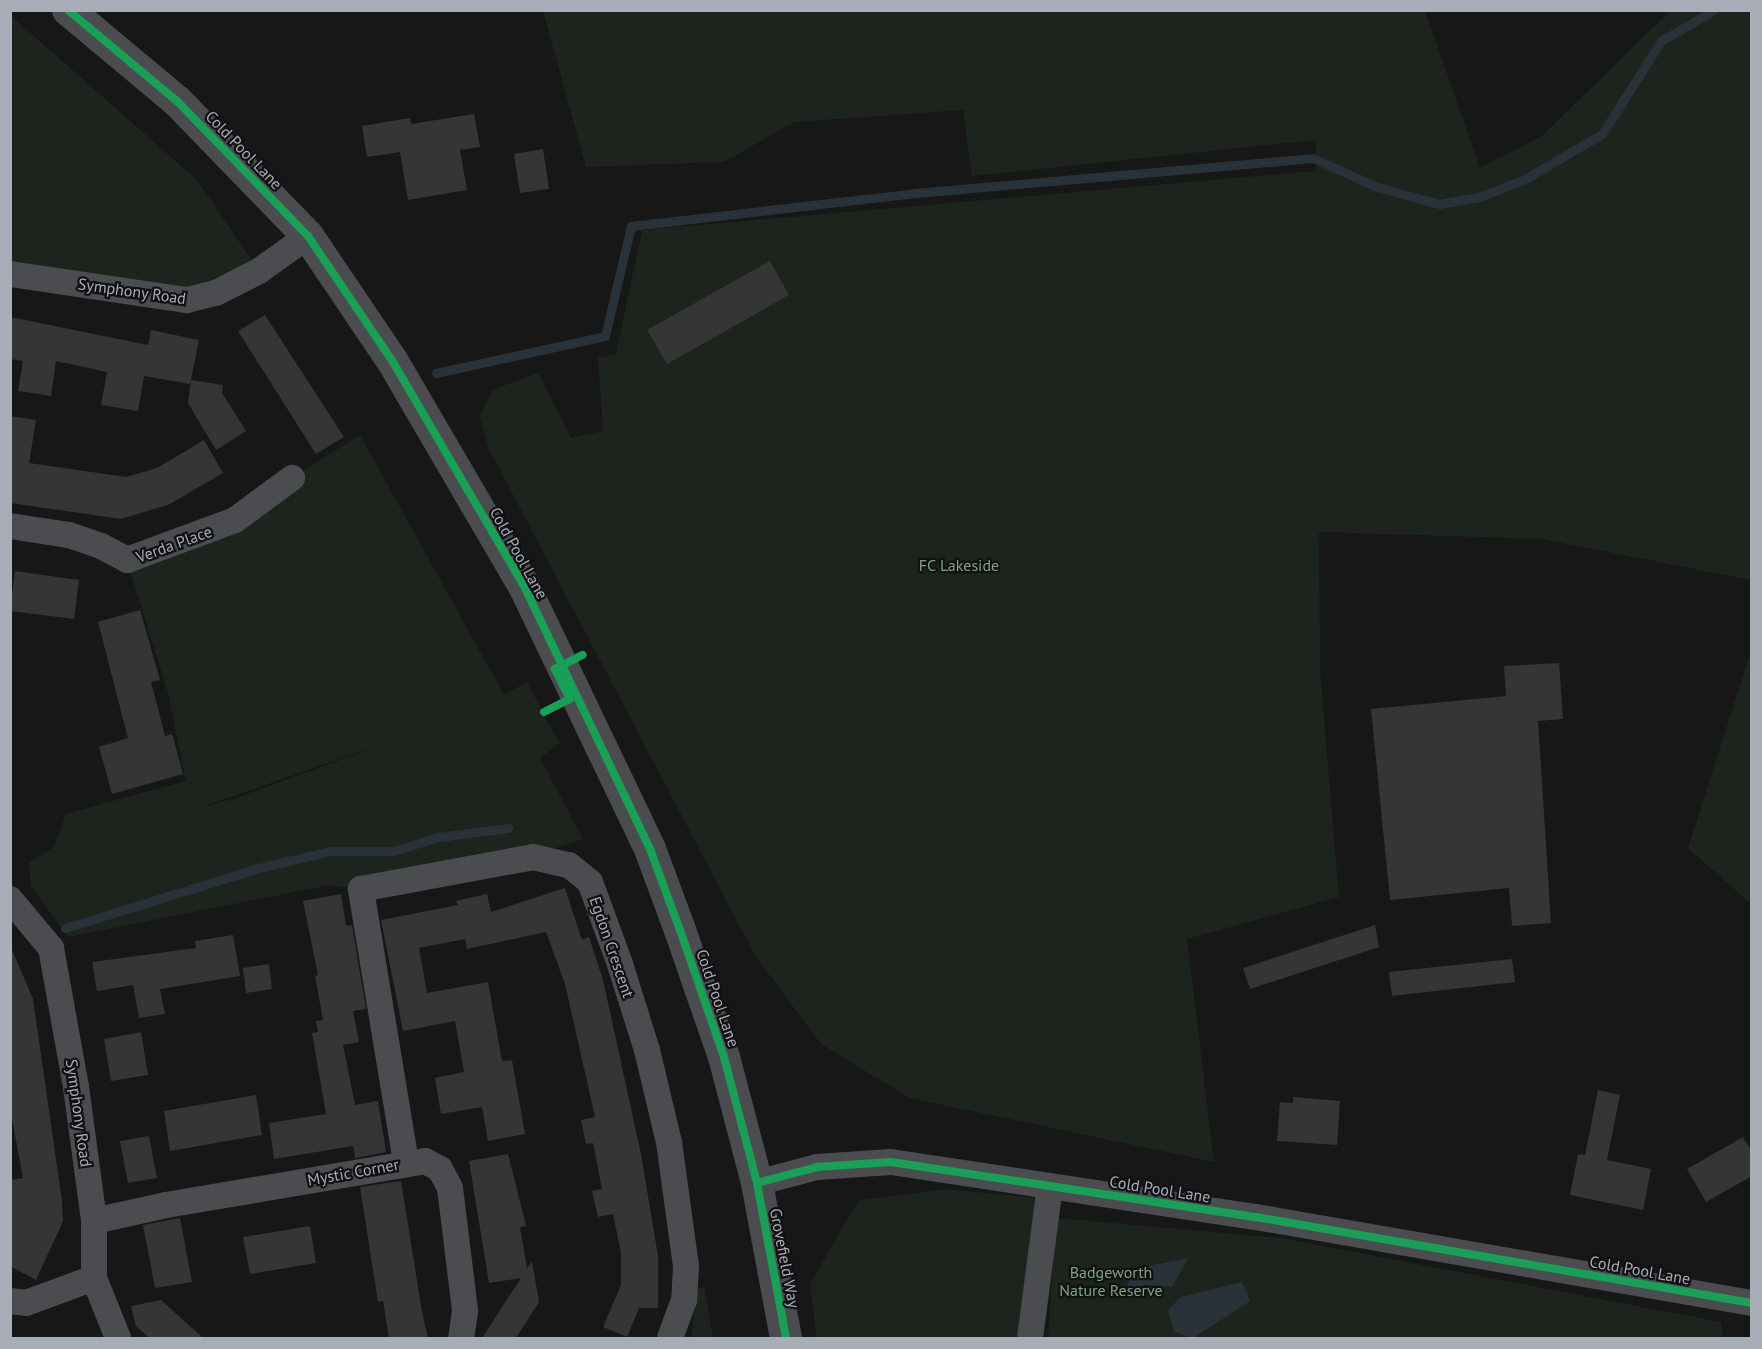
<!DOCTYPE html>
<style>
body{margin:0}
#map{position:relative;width:1762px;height:1349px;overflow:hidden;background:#171717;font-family:"PT Sans",sans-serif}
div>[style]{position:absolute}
.green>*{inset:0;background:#1d241e}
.water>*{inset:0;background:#2a3239}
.stream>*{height:9px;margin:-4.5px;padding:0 4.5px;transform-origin:4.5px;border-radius:4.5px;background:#2a3239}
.building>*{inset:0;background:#353536}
.minor>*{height:26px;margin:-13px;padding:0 13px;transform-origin:13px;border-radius:13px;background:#4b4c50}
.tertiary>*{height:32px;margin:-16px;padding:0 16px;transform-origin:16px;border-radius:16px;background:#4b4c50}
.cycleway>*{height:8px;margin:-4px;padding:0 4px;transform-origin:4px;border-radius:4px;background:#1a9f57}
span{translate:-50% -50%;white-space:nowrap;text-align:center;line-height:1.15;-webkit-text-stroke:4.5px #111113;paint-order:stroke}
.street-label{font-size:16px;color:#a8adb8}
.park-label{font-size:16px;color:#7fa381}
.frame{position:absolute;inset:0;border:12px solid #a8adb8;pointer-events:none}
</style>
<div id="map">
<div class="green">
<div style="clip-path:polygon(543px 11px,1425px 11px,1480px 168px,1542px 136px,1670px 11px,1751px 11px,1751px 580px,1542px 539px,1319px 532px,1320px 670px,1339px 897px,1187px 939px,1214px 1162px,910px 1098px,821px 1044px,756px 957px,488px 447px,480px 417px,492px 390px,538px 373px,571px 438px,603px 431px,598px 358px,616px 354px,642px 230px,1316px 171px,1316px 140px,972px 176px,963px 110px,794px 122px,724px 162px,586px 167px)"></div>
<div style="clip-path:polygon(10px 15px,197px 180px,259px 271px,216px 293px,11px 274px)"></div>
<div style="clip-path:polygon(evenodd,360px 435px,504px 695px,527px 682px,559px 743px,540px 758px,583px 839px,522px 859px,361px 889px,329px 885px,68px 937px,31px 886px,29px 863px,54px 847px,66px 814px,186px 781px,168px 693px,127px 560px,292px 478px,360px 435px,395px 740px,236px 798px,207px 806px,207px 805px,395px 740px)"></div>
<div style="clip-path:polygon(1751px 651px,1751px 904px,1688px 848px)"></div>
<div style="clip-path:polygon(948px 1189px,1042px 1199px,1023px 1338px,817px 1338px,810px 1284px,859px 1200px)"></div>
<div style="clip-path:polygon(1056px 1218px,1281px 1238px,1721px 1322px,1723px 1338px,1048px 1338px)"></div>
<div style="clip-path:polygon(704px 1287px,713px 1338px,691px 1338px,697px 1289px)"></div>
</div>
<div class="water">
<div style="clip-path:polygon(1188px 1258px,1172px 1287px,1145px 1285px,1134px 1291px,1127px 1287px,1134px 1269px)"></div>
<div style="clip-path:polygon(1242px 1282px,1250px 1301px,1193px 1338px,1174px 1332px,1168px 1310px,1181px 1297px)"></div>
</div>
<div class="stream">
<div style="left:436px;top:373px;width:173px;rotate:-12.3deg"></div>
<div style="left:605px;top:336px;width:113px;rotate:-76.7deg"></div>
<div style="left:631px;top:226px;width:286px;rotate:-6.6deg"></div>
<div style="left:915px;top:193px;width:400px;rotate:-5deg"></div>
<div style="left:1313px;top:158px;width:70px;rotate:24.4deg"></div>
<div style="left:1377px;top:187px;width:64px;rotate:15.3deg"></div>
<div style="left:1439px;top:204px;width:41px;rotate:-9.9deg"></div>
<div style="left:1479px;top:197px;width:47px;rotate:-21.1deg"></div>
<div style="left:1523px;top:180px;width:91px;rotate:-30.2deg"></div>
<div style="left:1602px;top:134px;width:110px;rotate:-57.6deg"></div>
<div style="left:1661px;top:41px;width:61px;rotate:-30.3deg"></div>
<div style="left:65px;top:928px;width:203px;rotate:-17.2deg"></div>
<div style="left:259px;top:868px;width:74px;rotate:-13.3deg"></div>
<div style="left:331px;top:851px;width:62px"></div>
<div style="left:393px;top:851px;width:48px;rotate:-16.9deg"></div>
<div style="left:439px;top:837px;width:70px;rotate:-7.4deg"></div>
</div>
<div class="building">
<div style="clip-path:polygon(474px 114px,480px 147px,460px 150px,467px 190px,408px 200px,400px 152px,367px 157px,362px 126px,410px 118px,411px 124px)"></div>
<div style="clip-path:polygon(543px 149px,549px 189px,520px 193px,514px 154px)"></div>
<div style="clip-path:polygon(770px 261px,789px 295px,667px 364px,647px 330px)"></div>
<div style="clip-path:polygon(265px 315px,344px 437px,316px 454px,238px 331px)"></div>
<div style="clip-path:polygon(10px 317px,148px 345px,151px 330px,199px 340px,190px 384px,144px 376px,138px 411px,101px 405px,107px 372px,56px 361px,51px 396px,18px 391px,23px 361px,10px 359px)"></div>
<div style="clip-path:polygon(191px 380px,223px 385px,222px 393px,246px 431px,216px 450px,188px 403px)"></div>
<div style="clip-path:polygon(10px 416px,36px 420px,29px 463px,126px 477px,157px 468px,204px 440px,223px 473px,170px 504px,121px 519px,10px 503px)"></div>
<div style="clip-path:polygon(15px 571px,79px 580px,74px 619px,10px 611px)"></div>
<div style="clip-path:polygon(140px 610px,160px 680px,151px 682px,165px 736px,172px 734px,183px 774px,112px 794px,99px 747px,128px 738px,98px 622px)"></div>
<div style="clip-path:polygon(1559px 663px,1563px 719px,1538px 721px,1551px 923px,1512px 926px,1509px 888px,1390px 900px,1371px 709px,1506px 696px,1504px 666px)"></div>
<div style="clip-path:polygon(565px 888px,582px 940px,589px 937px,603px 980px,641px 1154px,658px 1256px,658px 1308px,639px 1308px,627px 1337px,603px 1327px,621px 1285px,621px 1253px,613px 1214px,598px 1217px,592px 1191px,602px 1189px,593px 1143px,586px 1144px,581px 1120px,595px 1117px,565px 984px,546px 932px,467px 949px,465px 939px,419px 948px,427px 993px,488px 982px,502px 1061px,512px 1060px,525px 1134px,488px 1141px,482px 1107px,441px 1114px,435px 1078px,464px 1072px,455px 1021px,403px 1031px,381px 920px,458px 905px,456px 901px,487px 894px,491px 912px)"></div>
<div style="clip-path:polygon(341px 894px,346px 926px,352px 925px,366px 1009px,353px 1011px,359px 1042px,343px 1045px,355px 1105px,378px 1101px,386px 1152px,355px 1158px,353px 1146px,274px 1159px,269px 1123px,326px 1114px,312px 1033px,318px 1032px,316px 1021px,323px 1020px,315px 976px,318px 975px,303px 901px)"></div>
<div style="clip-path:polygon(1375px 925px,1379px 947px,1250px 989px,1243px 968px)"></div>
<div style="clip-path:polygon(233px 935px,240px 976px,160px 989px,165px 1014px,139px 1018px,133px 985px,97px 991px,92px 962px,196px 948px,195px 941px)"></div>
<div style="clip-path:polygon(10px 945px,33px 999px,62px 1201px,63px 1221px,36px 1280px,10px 1266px,10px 1180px,23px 1178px,10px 1108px)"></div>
<div style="clip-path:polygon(1512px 959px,1515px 982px,1392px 996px,1389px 972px)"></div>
<div style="clip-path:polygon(269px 964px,272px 989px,246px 993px,243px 968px)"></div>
<div style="clip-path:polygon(141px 1032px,148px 1075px,111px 1081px,104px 1039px)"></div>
<div style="clip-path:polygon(1598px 1090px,1620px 1095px,1607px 1160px,1651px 1169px,1643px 1210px,1570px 1195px,1578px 1154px,1585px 1155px)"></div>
<div style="clip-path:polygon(256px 1095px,262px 1135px,170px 1151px,164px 1111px)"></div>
<div style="clip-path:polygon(1293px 1097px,1340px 1101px,1337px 1145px,1277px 1141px,1280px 1102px,1293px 1103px)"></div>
<div style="clip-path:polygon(149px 1136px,157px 1178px,128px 1183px,120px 1141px)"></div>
<div style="clip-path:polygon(1743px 1137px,1752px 1152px,1752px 1176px,1706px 1202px,1687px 1169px)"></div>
<div style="clip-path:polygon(508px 1154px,526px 1226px,520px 1227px,527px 1268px,532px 1261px,539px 1302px,516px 1338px,482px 1338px,521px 1278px,489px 1283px,469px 1161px)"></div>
<div style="clip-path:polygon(401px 1181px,422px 1312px,428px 1338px,389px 1338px,383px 1301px,378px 1302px,360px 1187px)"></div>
<div style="clip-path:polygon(180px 1218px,192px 1282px,155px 1288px,143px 1225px)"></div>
<div style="clip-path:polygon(310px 1226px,316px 1263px,250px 1274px,243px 1237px)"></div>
<div style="clip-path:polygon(161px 1300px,203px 1338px,149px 1338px,136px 1326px,131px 1306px)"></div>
</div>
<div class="minor">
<div style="left:10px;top:274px;width:179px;rotate:8.4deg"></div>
<div style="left:187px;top:300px;width:30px;rotate:-14deg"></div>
<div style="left:216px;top:293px;width:48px;rotate:-27.1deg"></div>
<div style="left:259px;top:271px;width:60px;rotate:-35.5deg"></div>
<div style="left:10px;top:526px;width:60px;rotate:8.7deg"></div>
<div style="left:69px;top:535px;width:34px;rotate:19deg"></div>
<div style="left:101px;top:546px;width:30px;rotate:28deg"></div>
<div style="left:127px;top:560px;width:115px;rotate:-20.3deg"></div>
<div style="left:235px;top:520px;width:71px;rotate:-36.4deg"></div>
<div style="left:10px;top:899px;width:64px;rotate:50.1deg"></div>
<div style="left:51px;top:948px;width:141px;rotate:79.8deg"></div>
<div style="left:76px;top:1087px;width:135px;rotate:82.3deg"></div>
<div style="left:94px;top:1221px;width:57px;rotate:90deg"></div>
<div style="left:94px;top:1278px;width:65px;rotate:68.2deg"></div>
<div style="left:406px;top:1162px;width:277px;rotate:-99.4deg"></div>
<div style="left:361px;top:889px;width:175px;rotate:-10.5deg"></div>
<div style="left:533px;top:857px;width:37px;rotate:13deg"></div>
<div style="left:569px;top:865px;width:27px;rotate:39deg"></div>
<div style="left:590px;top:882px;width:87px;rotate:69.9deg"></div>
<div style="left:620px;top:964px;width:90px;rotate:72.6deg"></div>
<div style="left:647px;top:1050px;width:95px;rotate:76.6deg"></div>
<div style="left:669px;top:1142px;width:125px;rotate:82.2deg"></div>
<div style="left:686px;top:1266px;width:34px;rotate:93deg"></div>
<div style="left:684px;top:1300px;width:40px;rotate:110.2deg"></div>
<div style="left:757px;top:1183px;width:62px;rotate:-14.9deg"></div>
<div style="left:817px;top:1167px;width:74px;rotate:-3.9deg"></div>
<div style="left:891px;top:1162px;width:369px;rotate:8.6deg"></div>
<div style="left:1256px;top:1217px;width:503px;rotate:9.84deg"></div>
<div style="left:94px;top:1221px;width:74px;rotate:-12.5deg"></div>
<div style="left:166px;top:1205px;width:263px;rotate:-9.6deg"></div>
<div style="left:425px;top:1161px;width:17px;rotate:28deg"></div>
<div style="left:440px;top:1169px;width:21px;rotate:62deg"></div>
<div style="left:450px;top:1188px;width:124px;rotate:83deg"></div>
<div style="left:465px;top:1311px;width:27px;rotate:98deg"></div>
<div style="left:10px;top:1301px;width:16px;rotate:7deg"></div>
<div style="left:26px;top:1303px;width:72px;rotate:-20.2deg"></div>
<div style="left:1030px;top:1338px;width:153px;rotate:-82.5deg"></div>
</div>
<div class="tertiary">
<div style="left:68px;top:10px;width:142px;rotate:39.9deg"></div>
<div style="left:177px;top:101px;width:188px;rotate:45.9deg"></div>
<div style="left:308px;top:236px;width:152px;rotate:56deg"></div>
<div style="left:393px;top:362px;width:264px;rotate:59.7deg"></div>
<div style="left:526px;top:590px;width:287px;rotate:64.4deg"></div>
<div style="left:650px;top:849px;width:86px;rotate:69.7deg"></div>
<div style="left:680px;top:930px;width:134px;rotate:70.9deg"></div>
<div style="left:724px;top:1057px;width:130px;rotate:75.3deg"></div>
<div style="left:757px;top:1183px;width:158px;rotate:79.4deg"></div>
</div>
<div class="cycleway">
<div style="left:68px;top:10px;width:142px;rotate:39.9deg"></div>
<div style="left:177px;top:101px;width:188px;rotate:45.9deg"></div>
<div style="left:308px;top:236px;width:152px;rotate:56deg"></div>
<div style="left:393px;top:362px;width:264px;rotate:59.7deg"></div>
<div style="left:526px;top:590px;width:287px;rotate:64.4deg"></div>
<div style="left:650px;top:849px;width:86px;rotate:69.7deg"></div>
<div style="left:680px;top:930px;width:134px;rotate:70.9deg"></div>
<div style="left:724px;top:1057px;width:130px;rotate:75.3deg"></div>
<div style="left:757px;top:1183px;width:158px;rotate:79.4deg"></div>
<div style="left:544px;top:712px;width:29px;rotate:-27deg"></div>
<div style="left:570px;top:699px;width:34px;rotate:-117deg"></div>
<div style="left:555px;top:669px;width:31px;rotate:-27deg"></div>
<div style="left:757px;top:1183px;width:62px;rotate:-14.9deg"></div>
<div style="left:817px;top:1167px;width:74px;rotate:-3.9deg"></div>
<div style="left:891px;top:1162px;width:369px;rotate:8.6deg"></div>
<div style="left:1256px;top:1217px;width:503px;rotate:9.84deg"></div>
</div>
<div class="street-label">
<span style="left:244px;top:150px;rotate:46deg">Cold Pool Lane</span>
<span style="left:132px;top:291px;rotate:8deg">Symphony Road</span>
<span style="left:174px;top:544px;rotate:-20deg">Verda Place</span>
<span style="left:519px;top:553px;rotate:61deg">Cold Pool Lane</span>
<span style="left:612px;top:947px;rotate:71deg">Egdon Crescent</span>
<span style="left:718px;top:998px;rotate:71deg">Cold Pool Lane</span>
<span style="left:79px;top:1113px;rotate:82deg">Symphony Road</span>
<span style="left:353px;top:1172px;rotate:-10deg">Mystic Corner</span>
<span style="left:1160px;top:1189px;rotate:9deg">Cold Pool Lane</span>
<span style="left:785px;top:1258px;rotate:79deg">Grovefield Way</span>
<span style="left:1640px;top:1270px;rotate:10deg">Cold Pool Lane</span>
</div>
<div class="park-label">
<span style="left:959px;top:565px">FC Lakeside</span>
<span style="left:1111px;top:1281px">Badgeworth<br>Nature Reserve</span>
</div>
<div class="frame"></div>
</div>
